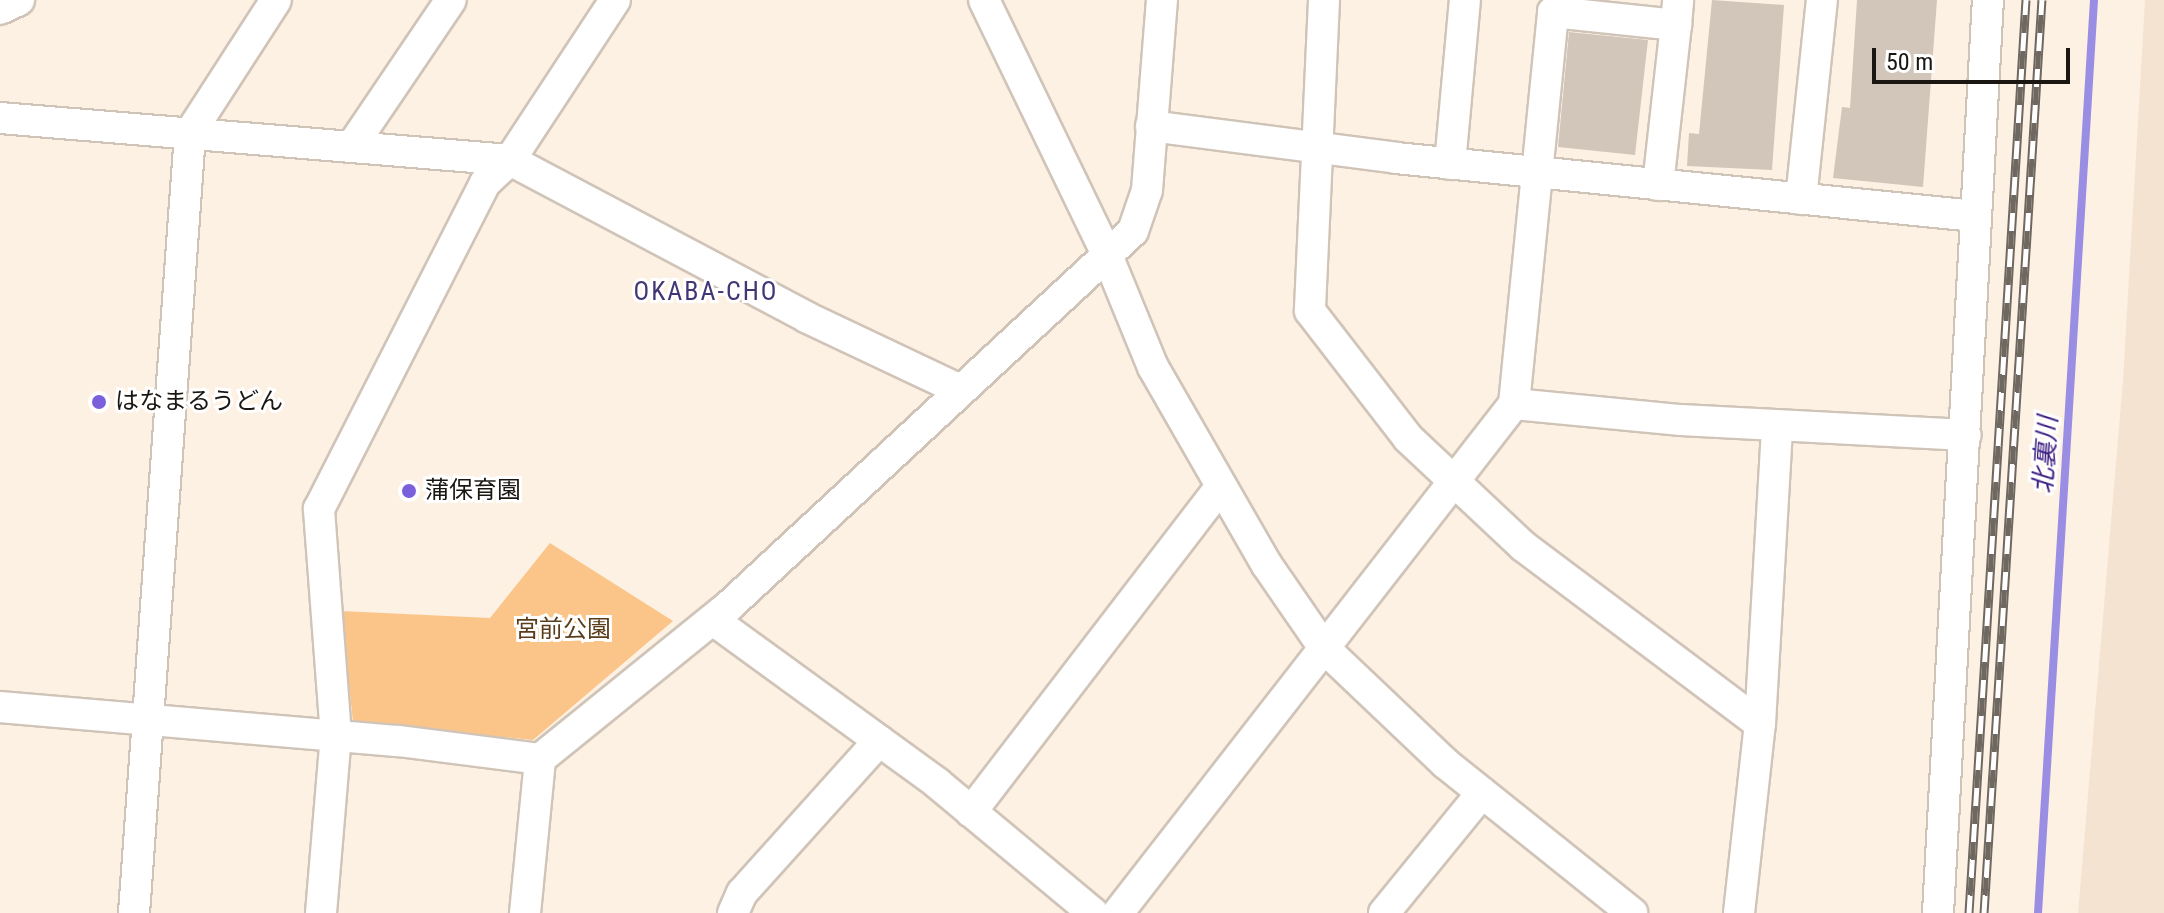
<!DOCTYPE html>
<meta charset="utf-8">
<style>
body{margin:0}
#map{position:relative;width:2164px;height:913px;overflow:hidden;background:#fdf1e4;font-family:"Roboto Condensed","Noto Sans JP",sans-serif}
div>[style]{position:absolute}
.built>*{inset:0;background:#f5e3d1}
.green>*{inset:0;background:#fbc58a}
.stream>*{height:8px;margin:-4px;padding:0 4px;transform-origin:4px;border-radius:4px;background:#998de4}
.building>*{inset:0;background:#d2c6ba}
.roads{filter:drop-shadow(2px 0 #d0c4b8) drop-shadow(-2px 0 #d0c4b8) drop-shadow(0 2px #d0c4b8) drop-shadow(0 -2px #d0c4b8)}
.minor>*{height:30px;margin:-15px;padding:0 15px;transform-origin:15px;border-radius:15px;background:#fff}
.rail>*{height:9px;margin-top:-4.5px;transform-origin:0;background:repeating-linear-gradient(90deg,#fff 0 18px,#6f6861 0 36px);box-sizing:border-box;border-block:2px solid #6f6861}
.dots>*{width:22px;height:22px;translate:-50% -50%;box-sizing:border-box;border:4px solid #fff;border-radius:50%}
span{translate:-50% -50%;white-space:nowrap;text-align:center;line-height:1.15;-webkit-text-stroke:6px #fff;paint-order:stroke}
.poi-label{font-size:24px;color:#1a1612}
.left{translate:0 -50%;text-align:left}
.park-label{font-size:24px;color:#5a3d1b}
.neighbourhood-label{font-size:26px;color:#423774;letter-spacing:2px}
.water-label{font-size:26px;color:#391a80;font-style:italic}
.scale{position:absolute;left:1872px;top:48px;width:198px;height:36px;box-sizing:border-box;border:4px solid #1a1612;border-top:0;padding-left:10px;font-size:24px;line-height:28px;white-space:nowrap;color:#1a1612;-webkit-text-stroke:6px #fff;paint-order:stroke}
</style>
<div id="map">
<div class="built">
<div style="clip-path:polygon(2145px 0,2164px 0,2164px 913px,2078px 913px,2123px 380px)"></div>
</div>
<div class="green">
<div style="clip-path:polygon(550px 543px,673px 621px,533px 740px,353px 722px,341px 611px,490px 618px)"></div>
</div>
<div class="stream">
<div style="left:2038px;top:913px;width:915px;rotate:-86.49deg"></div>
</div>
<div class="building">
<div style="clip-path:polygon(1712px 0,1784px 5px,1772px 170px,1687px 166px,1689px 133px,1699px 134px)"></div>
<div style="clip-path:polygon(1857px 0,1937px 0,1923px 187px,1833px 178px,1842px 107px,1850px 108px)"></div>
<div style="clip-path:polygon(1569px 32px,1648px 40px,1635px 155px,1558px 147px)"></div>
</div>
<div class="roads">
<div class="minor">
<div style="left:984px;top:0;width:283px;rotate:64.2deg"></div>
<div style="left:1107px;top:255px;width:121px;rotate:67.7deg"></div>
<div style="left:1153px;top:367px;width:228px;rotate:60.1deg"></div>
<div style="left:1267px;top:565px;width:101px;rotate:55.5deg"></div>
<div style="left:1324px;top:648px;width:167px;rotate:43.5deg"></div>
<div style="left:1445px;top:763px;width:240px;rotate:38.7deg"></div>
<div style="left:1324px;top:0;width:311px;rotate:92.6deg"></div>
<div style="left:1310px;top:311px;width:160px;rotate:52.3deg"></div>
<div style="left:1408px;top:438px;width:158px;rotate:43.2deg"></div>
<div style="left:1523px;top:546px;width:296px;rotate:36.9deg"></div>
<div style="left:0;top:9px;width:21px;rotate:-25deg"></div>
<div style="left:0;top:118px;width:512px;rotate:4.71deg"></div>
<div style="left:510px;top:160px;width:335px;rotate:27.9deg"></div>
<div style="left:806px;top:317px;width:168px;rotate:25.3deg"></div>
<div style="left:1151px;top:126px;width:247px;rotate:7.4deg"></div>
<div style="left:1396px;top:158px;width:582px;rotate:5.72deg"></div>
<div style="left:352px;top:146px;width:176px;rotate:-55.9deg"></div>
<div style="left:1450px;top:164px;width:165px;rotate:-84.8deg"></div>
<div style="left:1658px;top:185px;width:161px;rotate:-83.6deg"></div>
<div style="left:1801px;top:199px;width:200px;rotate:-84deg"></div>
<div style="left:1514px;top:404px;width:394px;rotate:-84.3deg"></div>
<div style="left:1553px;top:12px;width:124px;rotate:6deg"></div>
<div style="left:1676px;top:25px;width:25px;rotate:-85deg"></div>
<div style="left:713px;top:620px;width:277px;rotate:36deg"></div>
<div style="left:937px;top:783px;width:203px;rotate:39.8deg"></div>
<div style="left:0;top:707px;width:400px;rotate:4.9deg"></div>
<div style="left:399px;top:741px;width:142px;rotate:7.3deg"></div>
<div style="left:540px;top:759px;width:243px;rotate:-39deg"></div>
<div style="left:729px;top:606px;width:551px;rotate:-42.87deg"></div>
<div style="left:1133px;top:231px;width:43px;rotate:-71.1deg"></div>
<div style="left:1147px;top:190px;width:191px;rotate:-85.5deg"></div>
<div style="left:971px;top:812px;width:409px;rotate:-52.5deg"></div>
<div style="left:134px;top:913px;width:782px;rotate:-85.89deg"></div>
<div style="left:190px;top:133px;width:158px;rotate:-57.1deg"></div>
<div style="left:321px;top:913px;width:178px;rotate:-85.2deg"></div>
<div style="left:336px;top:736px;width:228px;rotate:-94.3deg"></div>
<div style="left:319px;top:509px;width:366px;rotate:-63deg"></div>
<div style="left:485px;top:183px;width:34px;rotate:-43deg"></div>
<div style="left:510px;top:160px;width:191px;rotate:-56.7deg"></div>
<div style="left:525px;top:913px;width:155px;rotate:-84.4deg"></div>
<div style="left:733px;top:913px;width:22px;rotate:-66deg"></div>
<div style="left:742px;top:893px;width:205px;rotate:-48deg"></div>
<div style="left:1118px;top:913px;width:645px;rotate:-52.12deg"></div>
<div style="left:1514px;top:404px;width:168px;rotate:5.5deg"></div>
<div style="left:1681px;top:420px;width:285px;rotate:3deg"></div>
<div style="left:1384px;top:913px;width:155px;rotate:-50.8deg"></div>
<div style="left:1739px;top:913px;width:190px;rotate:-83.7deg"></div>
<div style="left:1760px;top:724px;width:299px;rotate:-86.7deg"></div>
<div style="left:1938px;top:913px;width:914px;rotate:-86.87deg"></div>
</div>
</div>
<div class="rail">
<div style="left:1969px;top:913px;width:915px;rotate:-86.43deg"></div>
<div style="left:1984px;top:913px;width:915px;rotate:-86.37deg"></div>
</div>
<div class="dots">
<div style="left:99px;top:402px;background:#7a60db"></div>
<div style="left:409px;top:491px;background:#7a60db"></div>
</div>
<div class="poi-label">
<span class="left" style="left:115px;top:402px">はなまるうどん</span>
<span class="left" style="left:425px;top:491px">蒲保育園</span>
</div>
<div class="park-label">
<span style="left:563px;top:630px">宮前公園</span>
</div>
<div class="neighbourhood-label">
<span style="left:706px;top:292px">OKABA-CHO</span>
</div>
<div class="water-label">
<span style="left:2046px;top:455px;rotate:-86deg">北裏川</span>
</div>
<div class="scale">50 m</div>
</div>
